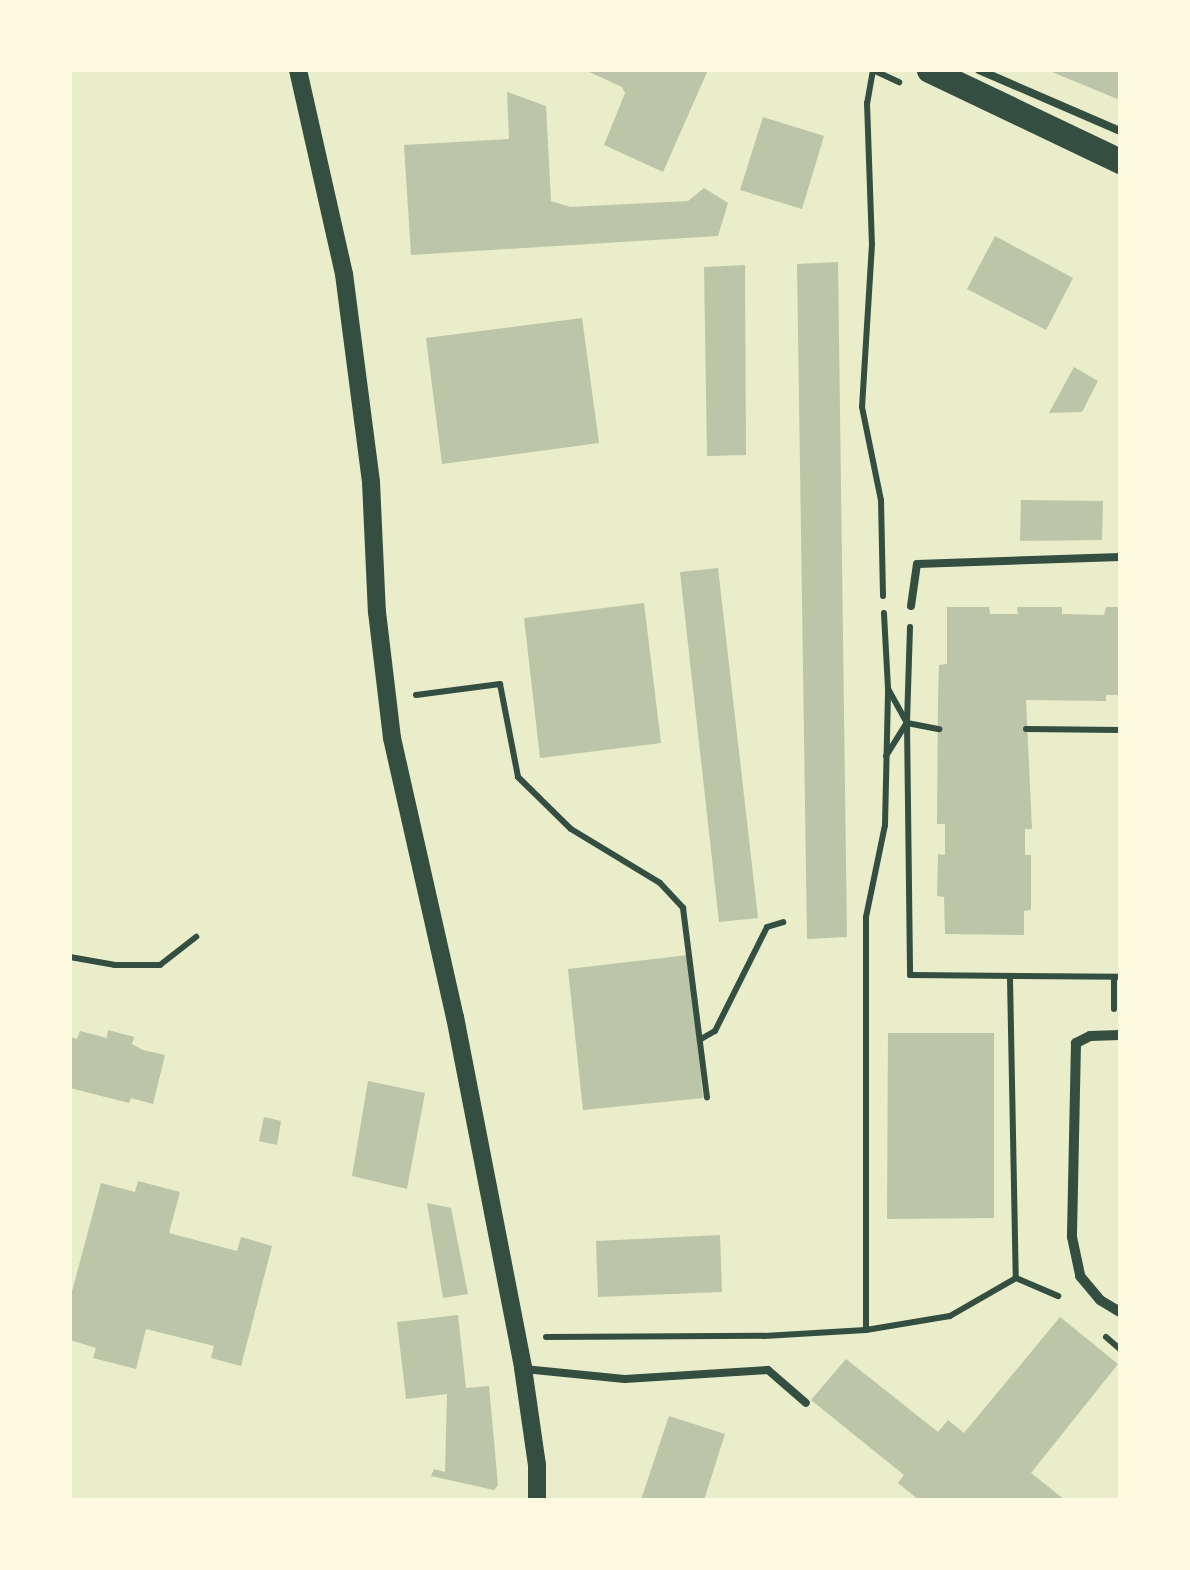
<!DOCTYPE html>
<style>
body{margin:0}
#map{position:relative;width:1190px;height:1570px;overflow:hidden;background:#e9edc9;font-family:"Fira Sans",sans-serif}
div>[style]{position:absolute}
.building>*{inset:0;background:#bcc5a7}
.path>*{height:6px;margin:-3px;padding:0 3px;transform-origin:3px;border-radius:3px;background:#344e41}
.service>*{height:8px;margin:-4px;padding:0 4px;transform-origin:4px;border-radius:4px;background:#344e41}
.minor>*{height:10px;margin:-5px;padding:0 5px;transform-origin:5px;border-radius:5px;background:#344e41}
.tertiary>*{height:18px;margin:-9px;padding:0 9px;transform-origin:9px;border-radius:9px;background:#344e41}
.primary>*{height:25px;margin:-12.5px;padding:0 12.5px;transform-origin:12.5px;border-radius:12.5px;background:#344e41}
span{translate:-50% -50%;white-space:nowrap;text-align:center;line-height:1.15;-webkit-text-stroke:8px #fefae0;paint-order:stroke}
.frame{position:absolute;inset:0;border:72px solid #fefae0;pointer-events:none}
</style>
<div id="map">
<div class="building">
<div style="clip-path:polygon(585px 70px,708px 70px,663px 172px,604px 145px,625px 93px,622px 87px)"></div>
<div style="clip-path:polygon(1047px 70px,1120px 70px,1120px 100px)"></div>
<div style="clip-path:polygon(507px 92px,546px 106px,551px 201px,570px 207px,688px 201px,704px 188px,728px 203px,718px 236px,411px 255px,404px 145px,509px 139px)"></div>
<div style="clip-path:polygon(763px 117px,824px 136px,802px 209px,740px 190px)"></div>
<div style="clip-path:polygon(995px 236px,1073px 278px,1046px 330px,967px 289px)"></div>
<div style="clip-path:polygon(838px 262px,847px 937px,807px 939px,797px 264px)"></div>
<div style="clip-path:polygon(745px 265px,746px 455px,707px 456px,704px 267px)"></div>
<div style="clip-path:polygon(582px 318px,599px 443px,442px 464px,426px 338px)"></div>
<div style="clip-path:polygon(1074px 367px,1098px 381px,1082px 412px,1049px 413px)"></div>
<div style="clip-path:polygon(1021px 500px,1103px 501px,1102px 540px,1020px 541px)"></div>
<div style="clip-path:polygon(718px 568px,758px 918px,719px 922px,680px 572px)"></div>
<div style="clip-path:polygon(644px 603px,661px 743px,540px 758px,524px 618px)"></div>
<div style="clip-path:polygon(947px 607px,989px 607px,990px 614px,1018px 614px,1017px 607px,1062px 607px,1062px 614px,1104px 615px,1106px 607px,1120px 607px,1120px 695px,1106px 695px,1106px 701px,1026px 700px,1032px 829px,1025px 829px,1025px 855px,1031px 855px,1031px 910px,1024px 911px,1024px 935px,945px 934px,944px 897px,937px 896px,938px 854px,945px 855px,945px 824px,937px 824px,938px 699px,939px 665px,947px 664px)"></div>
<div style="clip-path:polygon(688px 955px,703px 1098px,583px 1110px,568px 969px)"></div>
<div style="clip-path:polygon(108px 1030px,134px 1037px,132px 1044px,143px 1050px,165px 1055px,153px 1104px,131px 1098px,129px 1103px,70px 1088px,70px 1037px,77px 1039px,80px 1031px,107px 1038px)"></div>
<div style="clip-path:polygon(888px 1033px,994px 1033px,994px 1218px,887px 1219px)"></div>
<div style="clip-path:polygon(368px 1081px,425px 1093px,407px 1189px,352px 1176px)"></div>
<div style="clip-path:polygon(264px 1117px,281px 1121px,277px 1145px,259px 1141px)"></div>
<div style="clip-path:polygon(138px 1181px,180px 1192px,169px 1233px,237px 1251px,241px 1237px,272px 1246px,241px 1366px,211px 1358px,214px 1346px,146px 1329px,136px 1369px,93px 1358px,96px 1348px,70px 1340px,70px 1299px,101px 1183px,135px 1192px)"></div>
<div style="clip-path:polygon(427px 1203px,451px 1208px,468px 1294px,443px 1298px)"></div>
<div style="clip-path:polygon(720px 1235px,722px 1292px,598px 1297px,596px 1241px)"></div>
<div style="clip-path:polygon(458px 1315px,466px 1388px,489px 1386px,498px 1485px,494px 1490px,431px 1476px,434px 1469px,445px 1472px,447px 1394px,406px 1399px,397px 1322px)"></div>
<div style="clip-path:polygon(1060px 1317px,1118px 1364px,1031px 1473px,1065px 1500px,919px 1500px,898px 1483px,904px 1475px,811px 1400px,846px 1359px,938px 1432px,948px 1420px,964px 1433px)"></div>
<div style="clip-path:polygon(669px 1416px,725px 1434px,704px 1500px,641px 1500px)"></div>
</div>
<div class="path">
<div style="left:873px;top:70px;width:34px;rotate:100deg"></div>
<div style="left:867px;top:103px;width:141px;rotate:88deg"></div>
<div style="left:872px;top:244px;width:163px;rotate:93.5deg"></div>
<div style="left:862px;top:407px;width:95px;rotate:78.5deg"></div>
<div style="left:881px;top:500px;width:96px;rotate:88.8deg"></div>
<div style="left:873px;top:70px;width:29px;rotate:25deg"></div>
<div style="left:910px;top:627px;width:96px;rotate:91.8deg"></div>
<div style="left:907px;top:723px;width:33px;rotate:11deg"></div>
<div style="left:416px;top:695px;width:85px;rotate:-7.5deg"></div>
<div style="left:500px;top:684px;width:95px;rotate:79deg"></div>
<div style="left:518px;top:777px;width:74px;rotate:44.5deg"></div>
<div style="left:571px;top:829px;width:104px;rotate:31.2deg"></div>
<div style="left:660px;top:883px;width:34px;rotate:47deg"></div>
<div style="left:683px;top:908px;width:191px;rotate:82.8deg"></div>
<div style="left:907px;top:723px;width:252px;rotate:89.3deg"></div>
<div style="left:910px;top:975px;width:210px;rotate:0.5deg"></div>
<div style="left:1026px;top:729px;width:94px;rotate:0.6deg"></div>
<div style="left:886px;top:756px;width:39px;rotate:-58deg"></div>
<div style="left:907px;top:723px;width:39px;rotate:-119deg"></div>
<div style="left:70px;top:957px;width:46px;rotate:10.1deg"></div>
<div style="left:115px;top:965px;width:45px"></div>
<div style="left:160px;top:965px;width:46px;rotate:-37.9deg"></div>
<div style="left:1114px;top:977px;width:32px;rotate:90deg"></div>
<div style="left:1010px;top:978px;width:300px;rotate:88.9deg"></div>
<div style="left:701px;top:1039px;width:16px;rotate:-30deg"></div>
<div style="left:715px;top:1031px;width:116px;rotate:-63.4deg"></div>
<div style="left:767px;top:927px;width:17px;rotate:-17deg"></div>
<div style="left:866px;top:1330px;width:413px;rotate:-90deg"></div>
<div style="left:866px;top:917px;width:94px;rotate:-78.3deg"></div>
<div style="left:885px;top:825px;width:137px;rotate:-88.7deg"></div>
<div style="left:888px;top:688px;width:75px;rotate:-93.1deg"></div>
<div style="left:546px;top:1337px;width:218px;rotate:-0.3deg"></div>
<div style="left:764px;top:1336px;width:102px;rotate:-3.4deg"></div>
<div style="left:866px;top:1330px;width:85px;rotate:-9.5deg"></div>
<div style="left:950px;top:1316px;width:76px;rotate:-29.9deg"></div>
<div style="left:1016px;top:1278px;width:46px;rotate:23.2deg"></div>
<div style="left:1106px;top:1337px;width:18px;rotate:41deg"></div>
</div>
<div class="service">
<div style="left:979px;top:70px;width:154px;rotate:23.4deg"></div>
<div style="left:911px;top:606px;width:42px;rotate:-81.9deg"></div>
<div style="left:917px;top:564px;width:203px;rotate:-2deg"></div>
<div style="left:524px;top:1369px;width:101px;rotate:5.7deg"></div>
<div style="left:625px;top:1379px;width:143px;rotate:-3.6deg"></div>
<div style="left:768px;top:1370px;width:50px;rotate:41deg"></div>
</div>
<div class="minor">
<div style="left:1120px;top:1035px;width:30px;rotate:178deg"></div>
<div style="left:1090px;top:1036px;width:16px;rotate:153deg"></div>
<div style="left:1076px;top:1043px;width:194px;rotate:91.2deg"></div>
<div style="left:1072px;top:1237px;width:40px;rotate:78deg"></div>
<div style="left:1080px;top:1276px;width:31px;rotate:50deg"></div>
<div style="left:1100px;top:1300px;width:23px;rotate:31deg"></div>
</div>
<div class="tertiary">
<div style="left:298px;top:70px;width:209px;rotate:77.3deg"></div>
<div style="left:344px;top:274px;width:210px;rotate:82.6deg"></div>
<div style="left:371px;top:482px;width:130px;rotate:87.4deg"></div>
<div style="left:377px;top:612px;width:127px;rotate:83.2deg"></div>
<div style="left:392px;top:738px;width:286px;rotate:77.3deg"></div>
<div style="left:455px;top:1017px;width:358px;rotate:79deg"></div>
<div style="left:523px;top:1368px;width:98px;rotate:81.8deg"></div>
<div style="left:537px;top:1465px;width:35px;rotate:90deg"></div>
</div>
<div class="primary">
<div style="left:929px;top:70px;width:212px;rotate:25.5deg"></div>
</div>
<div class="frame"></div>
</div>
